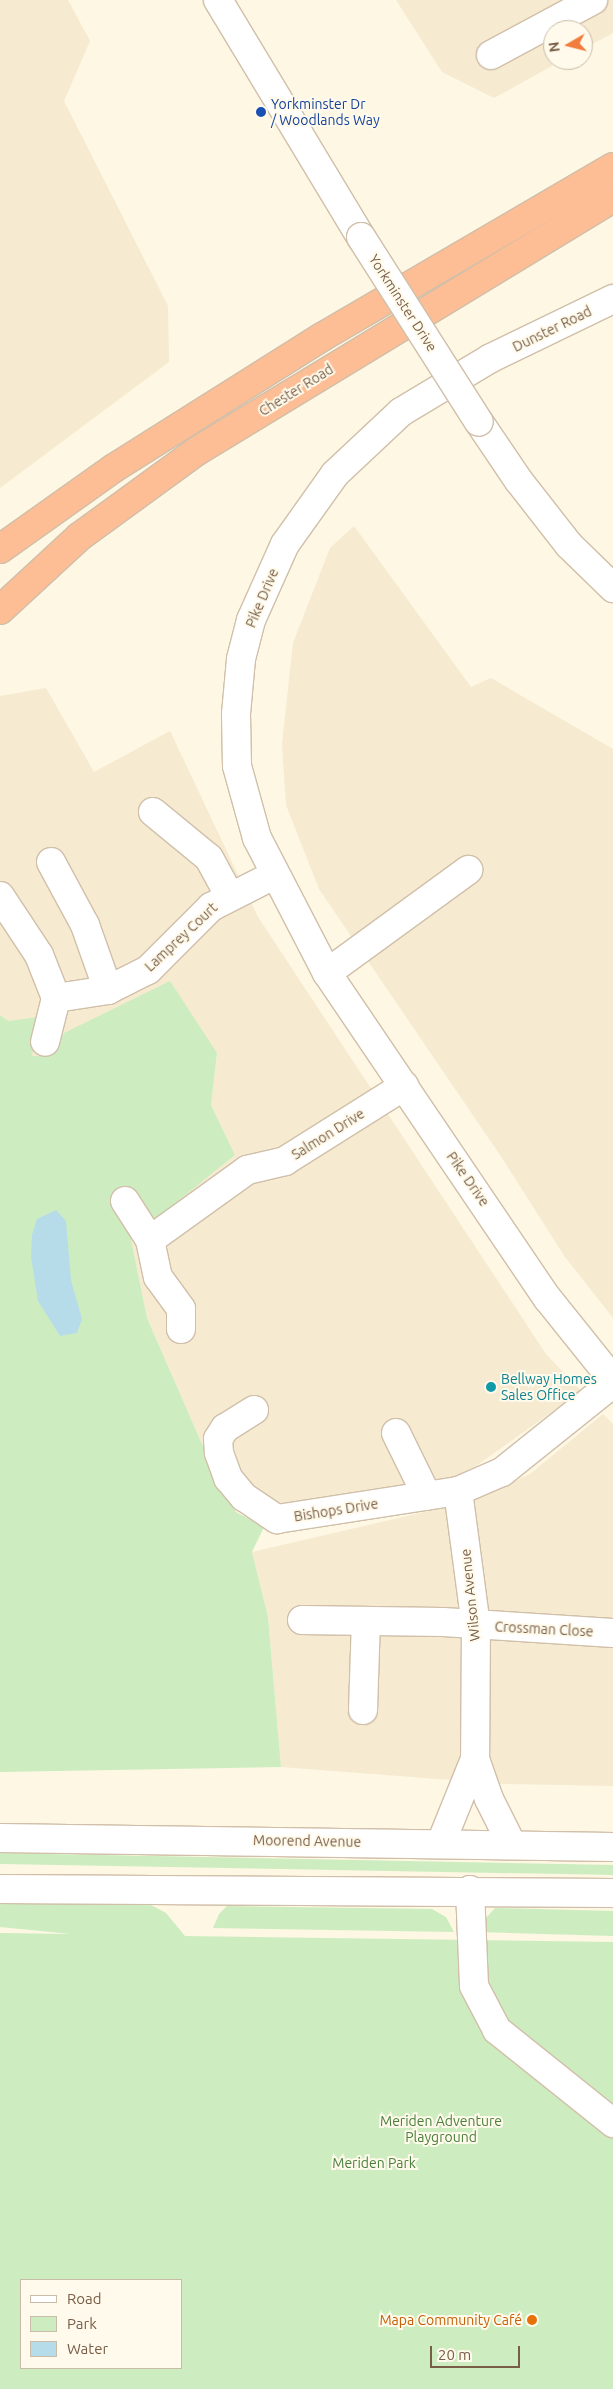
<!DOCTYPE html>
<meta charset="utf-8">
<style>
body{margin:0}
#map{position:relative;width:613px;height:2389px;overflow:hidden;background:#fef7e3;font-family:Ubuntu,sans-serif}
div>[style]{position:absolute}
.residential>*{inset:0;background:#f6ead1}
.green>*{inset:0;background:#cdedc0}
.water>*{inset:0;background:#b6dce9}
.roads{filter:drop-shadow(1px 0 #d0bfa9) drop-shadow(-1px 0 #d0bfa9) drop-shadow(0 1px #d0bfa9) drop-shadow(0 -1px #d0bfa9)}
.minor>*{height:28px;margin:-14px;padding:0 14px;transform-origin:14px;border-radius:14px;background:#fff}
.highway>*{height:28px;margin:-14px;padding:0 14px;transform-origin:14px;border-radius:14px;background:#fdbd95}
.bridges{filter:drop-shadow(1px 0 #d0bfa9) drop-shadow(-1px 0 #d0bfa9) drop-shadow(0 1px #d0bfa9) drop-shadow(0 -1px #d0bfa9)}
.minor-bridge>*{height:28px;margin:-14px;padding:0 14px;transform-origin:14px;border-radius:14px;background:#fff}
.dots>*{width:14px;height:14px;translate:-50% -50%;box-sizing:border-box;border:2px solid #fffaeb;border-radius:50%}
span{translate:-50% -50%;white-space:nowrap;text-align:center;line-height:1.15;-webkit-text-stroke:4px #fffaeb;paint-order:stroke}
.transit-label{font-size:14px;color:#164399}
.left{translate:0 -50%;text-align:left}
.street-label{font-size:14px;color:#785e47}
.culture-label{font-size:14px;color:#0d838f}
.park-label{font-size:14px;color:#49803d}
.food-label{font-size:14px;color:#c56008}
.right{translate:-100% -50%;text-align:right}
.legend{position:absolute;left:20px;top:2279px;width:162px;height:90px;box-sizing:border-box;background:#fffaeb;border:1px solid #c9bca9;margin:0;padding:6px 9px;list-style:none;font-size:15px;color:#785e47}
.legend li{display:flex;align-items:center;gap:10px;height:25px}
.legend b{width:25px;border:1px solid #c9bca9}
.north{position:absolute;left:543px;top:20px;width:50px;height:50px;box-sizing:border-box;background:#fffaeb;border:1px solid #c9bca9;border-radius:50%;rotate:262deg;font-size:14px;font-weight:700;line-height:20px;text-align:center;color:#785e47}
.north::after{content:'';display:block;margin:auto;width:18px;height:22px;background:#f27c3e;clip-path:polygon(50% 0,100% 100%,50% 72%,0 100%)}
.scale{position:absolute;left:430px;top:2346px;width:90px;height:22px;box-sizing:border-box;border:2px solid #785e47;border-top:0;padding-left:6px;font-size:15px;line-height:18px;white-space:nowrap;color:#785e47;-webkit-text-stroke:4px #fffaeb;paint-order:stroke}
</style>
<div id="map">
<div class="residential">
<div style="clip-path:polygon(0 0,68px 0,90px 41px,64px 101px,168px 306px,169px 362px,0 488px)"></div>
<div style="clip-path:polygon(396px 0,613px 0,613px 33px,583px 49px,583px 30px,553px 30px,553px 60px,563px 60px,494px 98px,442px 72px)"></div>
<div style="clip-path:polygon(354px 526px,471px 687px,491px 678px,613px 749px,613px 1318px,565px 1257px,502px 1158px,319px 889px,286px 805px,282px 744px,293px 643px,330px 548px)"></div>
<div style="clip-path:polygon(46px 688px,94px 772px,170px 731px,258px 917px,546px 1354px,581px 1391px,476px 1466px,444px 1482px,272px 1507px,222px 1490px,147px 1318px,131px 1239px,235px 1155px,211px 1105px,217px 1053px,64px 1033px,52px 1055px,32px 1056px,9px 1021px,0 1015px,0 696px)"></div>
<div style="clip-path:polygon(603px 1414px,613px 1424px,613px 1786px,503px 1784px,281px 1767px,268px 1617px,252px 1552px,472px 1501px,530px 1474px)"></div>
</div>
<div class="green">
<div style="clip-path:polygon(170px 981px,217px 1053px,211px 1105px,235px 1155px,131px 1239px,147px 1318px,222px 1490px,236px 1512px,264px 1527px,252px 1552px,268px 1617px,281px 1767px,0 1772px,0 1015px,9px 1021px,38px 1017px,32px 1056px,52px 1055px,64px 1033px)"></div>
<div style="clip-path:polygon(0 1853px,613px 1865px,613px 1875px,0 1864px)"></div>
<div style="clip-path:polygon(evenodd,0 1903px,151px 1905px,166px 1913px,185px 1936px,613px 1942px,613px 2389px,0 2389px,0 1933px,71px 1934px,0 1927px,0 1903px,21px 2280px,181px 2280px,181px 2368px,21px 2368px,21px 2280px)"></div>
<div style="clip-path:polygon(227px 1906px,432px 1909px,446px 1917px,454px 1932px,213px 1928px,219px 1914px)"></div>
<div style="clip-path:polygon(495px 1908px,613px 1911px,613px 1936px,478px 1932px,478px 1927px)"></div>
</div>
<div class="water">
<div style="clip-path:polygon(56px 1210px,66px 1221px,71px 1280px,82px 1319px,77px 1333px,60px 1336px,38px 1301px,31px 1257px,32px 1235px,37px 1219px)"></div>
</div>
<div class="roads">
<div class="minor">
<div style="left:218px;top:0;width:277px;rotate:58.9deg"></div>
<div style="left:491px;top:55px;width:116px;rotate:-28.3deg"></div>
<div style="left:613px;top:299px;width:136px;rotate:154.2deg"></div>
<div style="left:491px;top:358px;width:105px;rotate:149deg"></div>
<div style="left:401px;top:412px;width:91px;rotate:136.8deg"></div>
<div style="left:335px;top:474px;width:86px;rotate:125.5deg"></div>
<div style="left:285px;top:544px;width:83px;rotate:114.1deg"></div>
<div style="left:251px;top:620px;width:40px;rotate:104.4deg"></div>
<div style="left:241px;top:659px;width:55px;rotate:95.2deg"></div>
<div style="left:236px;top:714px;width:52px;rotate:88.9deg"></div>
<div style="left:237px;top:766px;width:75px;rotate:74.5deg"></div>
<div style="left:257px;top:838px;width:152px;rotate:62.6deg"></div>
<div style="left:327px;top:973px;width:394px;rotate:55.9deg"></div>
<div style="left:548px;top:1299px;width:104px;rotate:51.3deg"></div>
<div style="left:479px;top:422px;width:71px;rotate:55.9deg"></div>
<div style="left:519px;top:481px;width:81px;rotate:52deg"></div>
<div style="left:569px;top:545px;width:62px;rotate:44.3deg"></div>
<div style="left:153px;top:812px;width:72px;rotate:39.4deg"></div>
<div style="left:209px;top:858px;width:42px;rotate:61.6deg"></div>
<div style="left:51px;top:862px;width:72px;rotate:61.6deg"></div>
<div style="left:85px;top:925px;width:69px;rotate:70.5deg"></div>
<div style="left:0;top:896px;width:71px;rotate:56.5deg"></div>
<div style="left:39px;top:955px;width:46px;rotate:68.4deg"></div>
<div style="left:56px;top:998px;width:45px;rotate:104deg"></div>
<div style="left:327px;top:973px;width:175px;rotate:-36.1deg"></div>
<div style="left:56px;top:998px;width:53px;rotate:-8.7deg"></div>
<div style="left:108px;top:990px;width:45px;rotate:-26.6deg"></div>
<div style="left:148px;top:970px;width:89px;rotate:-45deg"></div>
<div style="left:211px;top:907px;width:71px;rotate:-26.9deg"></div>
<div style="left:125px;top:1201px;width:46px;rotate:57.3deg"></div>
<div style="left:150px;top:1240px;width:38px;rotate:78deg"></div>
<div style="left:158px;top:1277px;width:39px;rotate:54deg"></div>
<div style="left:181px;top:1309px;width:20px;rotate:90deg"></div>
<div style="left:150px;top:1240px;width:120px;rotate:-35.8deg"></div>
<div style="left:247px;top:1170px;width:39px;rotate:-13deg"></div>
<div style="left:285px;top:1161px;width:141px;rotate:-32.2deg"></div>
<div style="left:254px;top:1410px;width:34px;rotate:148deg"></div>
<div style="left:225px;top:1428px;width:13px;rotate:122deg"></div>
<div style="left:218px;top:1439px;width:14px;rotate:86deg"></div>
<div style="left:219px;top:1453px;width:27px;rotate:70deg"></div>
<div style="left:228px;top:1478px;width:25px;rotate:50deg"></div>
<div style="left:244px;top:1497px;width:40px;rotate:34deg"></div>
<div style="left:277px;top:1519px;width:183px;rotate:-8.8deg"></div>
<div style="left:458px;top:1491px;width:48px;rotate:-23.4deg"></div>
<div style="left:502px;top:1472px;width:142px;rotate:-38.7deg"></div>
<div style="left:396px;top:1433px;width:70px;rotate:63.8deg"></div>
<div style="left:458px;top:1491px;width:136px;rotate:82.4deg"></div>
<div style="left:476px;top:1626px;width:133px;rotate:90.4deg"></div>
<div style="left:475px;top:1759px;width:42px;rotate:70.7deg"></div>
<div style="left:489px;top:1799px;width:51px;rotate:63.4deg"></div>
<div style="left:302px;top:1620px;width:141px;rotate:0.8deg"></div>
<div style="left:443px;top:1622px;width:170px;rotate:3.7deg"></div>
<div style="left:363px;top:1710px;width:89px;rotate:-88.1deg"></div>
<div style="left:0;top:1838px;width:613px;rotate:0.84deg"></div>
<div style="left:441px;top:1843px;width:91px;rotate:-68deg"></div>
<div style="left:0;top:1889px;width:613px;rotate:0.37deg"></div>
<div style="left:470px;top:1890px;width:96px;rotate:87.6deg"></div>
<div style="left:474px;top:1986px;width:50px;rotate:62.4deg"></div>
<div style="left:497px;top:2030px;width:149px;rotate:38.7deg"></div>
</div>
<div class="highway">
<div style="left:0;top:549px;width:140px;rotate:-35.4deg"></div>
<div style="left:114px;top:468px;width:246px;rotate:-32.2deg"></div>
<div style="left:322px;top:337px;width:337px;rotate:-30.3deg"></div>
<div style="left:0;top:610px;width:108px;rotate:-42.7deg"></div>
<div style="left:79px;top:537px;width:146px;rotate:-36.1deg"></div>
<div style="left:197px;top:451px;width:487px;rotate:-31.3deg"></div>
</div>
</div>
<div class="bridges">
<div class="minor-bridge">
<div style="left:361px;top:237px;width:219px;rotate:57.5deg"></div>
</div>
</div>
<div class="dots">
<div style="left:261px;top:112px;background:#1a4fb4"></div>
<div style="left:491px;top:1387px;background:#0f9aa8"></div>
<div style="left:532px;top:2320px;background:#e8710a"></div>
</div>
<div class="transit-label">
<span class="left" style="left:271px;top:112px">Yorkminster Dr<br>/ Woodlands Way</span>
</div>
<div class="street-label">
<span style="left:403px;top:303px;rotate:57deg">Yorkminster Drive</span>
<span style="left:552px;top:329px;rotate:-26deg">Dunster Road</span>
<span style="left:296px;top:390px;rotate:-32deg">Chester Road</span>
<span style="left:262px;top:598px;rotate:-67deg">Pike Drive</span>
<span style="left:181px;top:937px;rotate:-43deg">Lamprey Court</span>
<span style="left:328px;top:1134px;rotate:-32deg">Salmon Drive</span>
<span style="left:468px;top:1179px;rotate:55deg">Pike Drive</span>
<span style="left:336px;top:1510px;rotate:-9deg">Bishops Drive</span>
<span style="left:470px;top:1595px;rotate:-96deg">Wilson Avenue</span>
<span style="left:544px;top:1629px;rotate:3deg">Crossman Close</span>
<span style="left:307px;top:1841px;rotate:1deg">Moorend Avenue</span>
</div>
<div class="culture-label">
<span class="left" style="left:501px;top:1387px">Bellway Homes<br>Sales Office</span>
</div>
<div class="park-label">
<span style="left:441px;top:2129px">Meriden Adventure<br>Playground</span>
<span style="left:374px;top:2163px">Meriden Park</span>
</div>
<div class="food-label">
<span class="right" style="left:522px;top:2320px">Mapa Community Café</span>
</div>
<ul class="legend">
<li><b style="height:6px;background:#fff"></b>Road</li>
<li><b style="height:14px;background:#cdedc0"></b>Park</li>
<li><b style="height:14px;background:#b6dce9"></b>Water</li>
</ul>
<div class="north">N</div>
<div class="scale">20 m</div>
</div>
